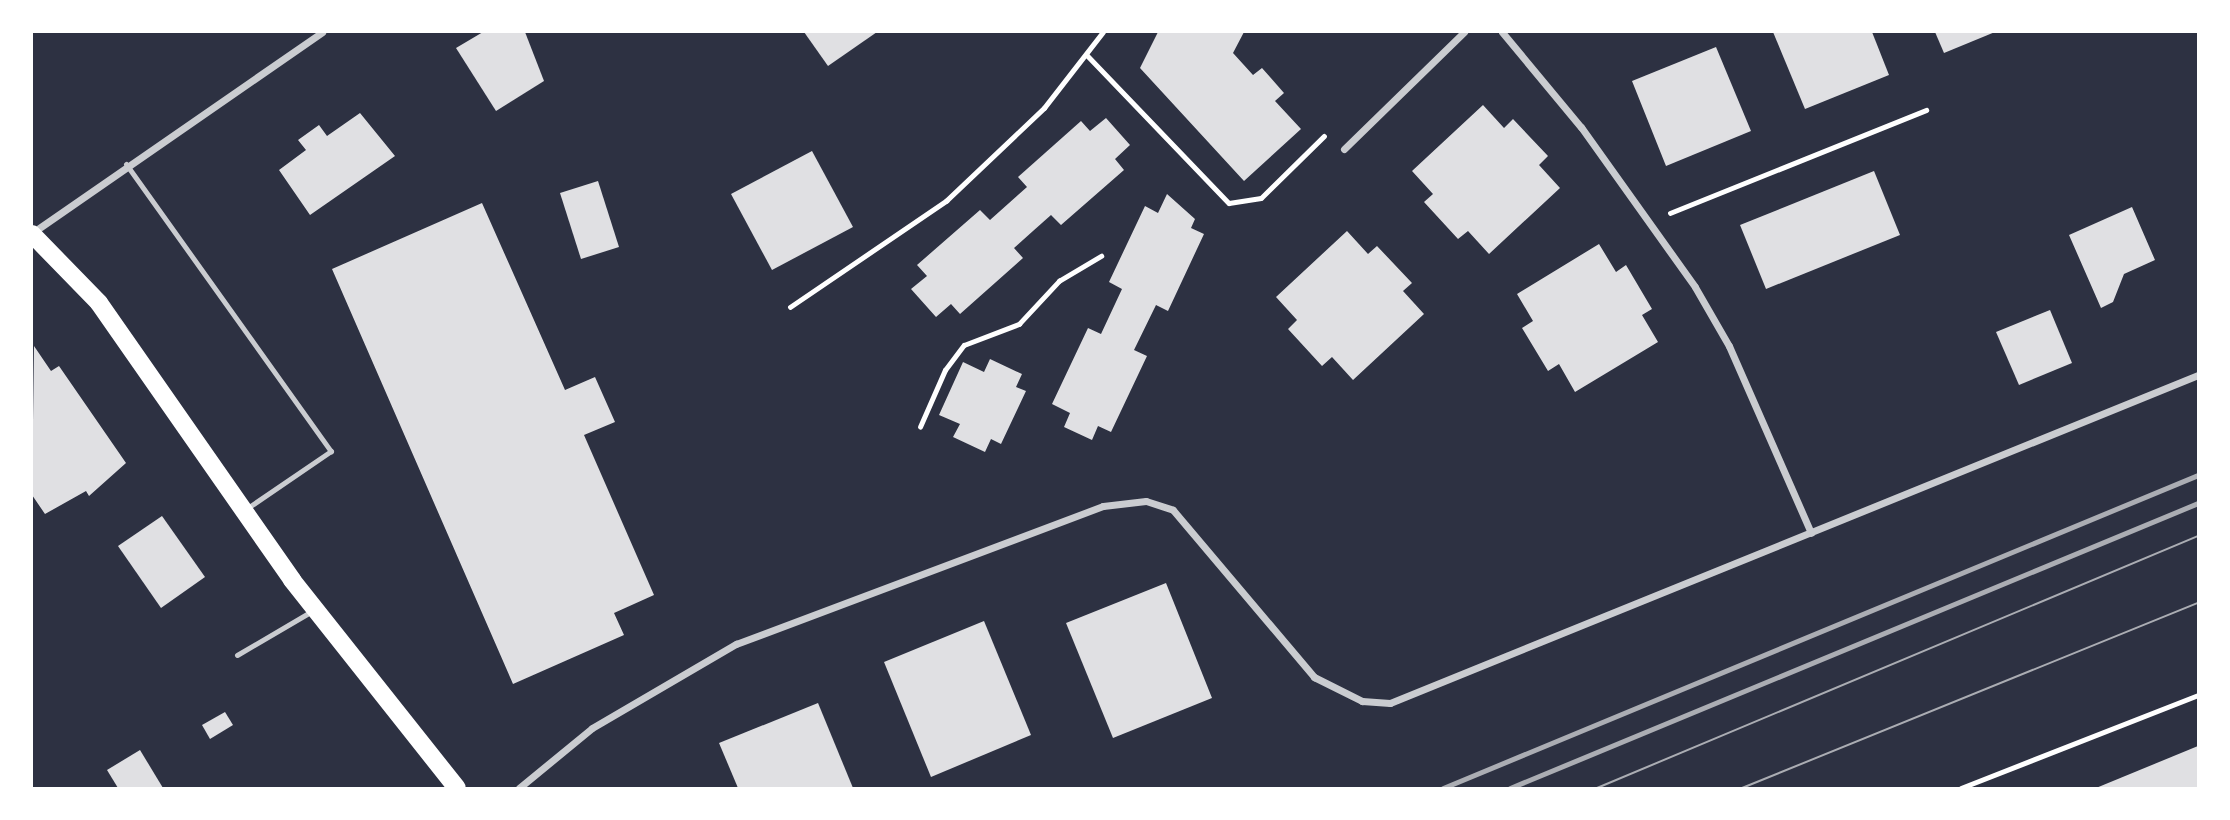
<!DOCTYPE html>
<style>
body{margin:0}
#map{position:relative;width:2230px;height:820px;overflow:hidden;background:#2d3142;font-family:Mulish,sans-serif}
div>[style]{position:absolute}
.building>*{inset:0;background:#e0e0e3}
.path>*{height:4.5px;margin:-2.25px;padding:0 2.25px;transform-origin:2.25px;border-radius:2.25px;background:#fff}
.service>*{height:5px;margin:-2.5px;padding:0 2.5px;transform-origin:2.5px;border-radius:2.5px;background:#caccd0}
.minor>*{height:7px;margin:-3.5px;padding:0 3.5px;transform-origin:3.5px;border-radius:3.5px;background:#caccd0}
.primary>*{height:18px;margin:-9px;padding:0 9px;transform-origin:9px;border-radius:9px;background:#fff}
.tram>*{height:2px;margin:-1px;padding:0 1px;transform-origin:1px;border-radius:1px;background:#abadb3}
.rail>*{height:5px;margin:-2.5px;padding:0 2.5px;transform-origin:2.5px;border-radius:2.5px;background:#abadb3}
span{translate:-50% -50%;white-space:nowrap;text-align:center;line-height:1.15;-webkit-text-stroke:7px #fff;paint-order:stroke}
.frame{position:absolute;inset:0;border:33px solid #fff;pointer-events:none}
</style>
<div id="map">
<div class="building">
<div style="clip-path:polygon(483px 32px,525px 32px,544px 81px,496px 111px,456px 48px)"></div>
<div style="clip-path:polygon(804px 32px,877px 32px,828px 66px)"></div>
<div style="clip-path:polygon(1158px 32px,1244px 32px,1233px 53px,1253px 75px,1262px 68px,1284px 93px,1275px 101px,1301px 129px,1244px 181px,1140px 68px)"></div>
<div style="clip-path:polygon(1773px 32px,1872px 32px,1889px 75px,1805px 109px)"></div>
<div style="clip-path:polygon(1935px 32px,1995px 32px,1944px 53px)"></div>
<div style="clip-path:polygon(1716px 47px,1751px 131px,1666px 166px,1632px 81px)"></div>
<div style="clip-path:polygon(1483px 105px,1504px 128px,1513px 119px,1548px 156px,1539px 165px,1560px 188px,1489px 254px,1468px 231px,1458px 239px,1424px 202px,1433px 194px,1412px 171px)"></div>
<div style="clip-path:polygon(360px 113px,395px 156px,310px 215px,279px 170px,306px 150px,298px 140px,319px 125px,327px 136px)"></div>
<div style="clip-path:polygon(1106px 118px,1130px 145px,1115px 159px,1124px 170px,1061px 225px,1051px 215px,1033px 231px,1014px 248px,1023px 258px,960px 314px,951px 304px,936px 317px,911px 289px,927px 276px,917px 265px,980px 210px,990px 220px,1027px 187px,1018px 177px,1081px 121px,1090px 131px)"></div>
<div style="clip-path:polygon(812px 151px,853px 227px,772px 270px,731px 194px)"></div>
<div style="clip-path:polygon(1874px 171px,1900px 235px,1766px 289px,1740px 225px)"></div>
<div style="clip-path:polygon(598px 181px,619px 247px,581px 259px,560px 193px)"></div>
<div style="clip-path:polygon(1167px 194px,1195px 219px,1191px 228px,1204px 234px,1168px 311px,1156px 305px,1134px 350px,1147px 356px,1111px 432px,1098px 426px,1092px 440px,1064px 427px,1070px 413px,1052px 404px,1088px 328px,1101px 334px,1122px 289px,1109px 282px,1145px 206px,1158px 213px)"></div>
<div style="clip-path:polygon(482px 203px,565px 390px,595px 377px,615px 422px,584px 435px,654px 595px,614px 613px,624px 635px,513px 684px,332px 269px)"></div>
<div style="clip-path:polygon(2132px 207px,2155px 260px,2124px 274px,2113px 302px,2101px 308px,2069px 235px)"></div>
<div style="clip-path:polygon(1347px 231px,1368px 254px,1377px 246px,1412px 283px,1403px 291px,1424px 314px,1353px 380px,1332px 357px,1322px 366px,1288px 329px,1297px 320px,1276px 297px)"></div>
<div style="clip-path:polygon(1599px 244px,1616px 272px,1626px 265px,1652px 309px,1642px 315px,1658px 342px,1575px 392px,1559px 364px,1548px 371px,1522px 328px,1533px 321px,1517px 294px)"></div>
<div style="clip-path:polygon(2050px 310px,2072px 363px,2019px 385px,1996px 332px)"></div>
<div style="clip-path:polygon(34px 346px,51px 371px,59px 366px,126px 463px,89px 496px,86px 491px,45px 514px,32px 495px)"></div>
<div style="clip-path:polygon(990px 359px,1022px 374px,1016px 387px,1026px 391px,1001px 444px,991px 439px,985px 452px,953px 437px,960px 424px,939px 415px,963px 362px,984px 372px)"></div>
<div style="clip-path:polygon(162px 516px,205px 577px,161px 608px,118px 546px)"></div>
<div style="clip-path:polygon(1166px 583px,1212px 698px,1113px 738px,1066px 623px)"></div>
<div style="clip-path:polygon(984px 621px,1031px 735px,931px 777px,884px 662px)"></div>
<div style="clip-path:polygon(818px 703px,853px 788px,738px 788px,719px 743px)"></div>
<div style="clip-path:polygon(225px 712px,233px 725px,210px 739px,202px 725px)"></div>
<div style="clip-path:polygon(2198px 746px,2198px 788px,2096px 788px)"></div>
<div style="clip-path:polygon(140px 750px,163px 788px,118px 788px,107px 770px)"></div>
</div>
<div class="path">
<div style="left:1087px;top:55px;width:205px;rotate:46.2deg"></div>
<div style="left:1229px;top:203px;width:32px;rotate:-9deg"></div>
<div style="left:1261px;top:198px;width:88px;rotate:-44.5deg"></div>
<div style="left:1670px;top:213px;width:276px;rotate:-21.9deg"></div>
<div style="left:790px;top:307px;width:189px;rotate:-34.2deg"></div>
<div style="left:946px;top:201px;width:135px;rotate:-43.5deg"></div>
<div style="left:1044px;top:108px;width:96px;rotate:-52.2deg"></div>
<div style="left:920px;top:427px;width:62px;rotate:-66.3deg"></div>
<div style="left:945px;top:370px;width:31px;rotate:-53deg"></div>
<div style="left:964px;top:345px;width:59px;rotate:-20.9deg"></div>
<div style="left:1019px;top:324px;width:59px;rotate:-47.1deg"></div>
<div style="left:1059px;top:281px;width:49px;rotate:-30.8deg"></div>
<div style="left:1961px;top:788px;width:255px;rotate:-21.4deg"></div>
</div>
<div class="service">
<div style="left:126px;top:164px;width:353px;rotate:54.5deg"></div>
<div style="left:331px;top:451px;width:103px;rotate:145.7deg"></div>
<div style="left:237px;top:655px;width:87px;rotate:-30.4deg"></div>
</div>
<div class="minor">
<div style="left:1502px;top:32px;width:124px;rotate:50.3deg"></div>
<div style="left:1581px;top:127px;width:196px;rotate:54.5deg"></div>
<div style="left:1695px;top:287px;width:68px;rotate:60deg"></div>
<div style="left:1729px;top:346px;width:204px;rotate:66.3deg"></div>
<div style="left:1344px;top:149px;width:168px;rotate:-44.3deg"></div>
<div style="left:32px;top:233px;width:353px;rotate:-34.7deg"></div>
<div style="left:519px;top:788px;width:94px;rotate:-39.4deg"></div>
<div style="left:592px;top:728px;width:167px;rotate:-30.3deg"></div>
<div style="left:736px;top:644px;width:392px;rotate:-20.6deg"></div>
<div style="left:1103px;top:506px;width:43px;rotate:-6.6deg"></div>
<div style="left:1146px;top:501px;width:28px;rotate:18deg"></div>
<div style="left:1173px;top:510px;width:219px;rotate:49.8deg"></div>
<div style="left:1314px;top:677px;width:54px;rotate:26.6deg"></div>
<div style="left:1362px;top:701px;width:28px;rotate:4deg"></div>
<div style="left:1390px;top:703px;width:872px;rotate:-22.09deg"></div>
</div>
<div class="primary">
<div style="left:32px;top:234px;width:96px;rotate:45.8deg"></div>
<div style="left:99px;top:303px;width:338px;rotate:55.1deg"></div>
<div style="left:292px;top:580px;width:265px;rotate:51.6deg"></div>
</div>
<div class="tram">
<div style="left:1597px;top:788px;width:652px;rotate:-22.75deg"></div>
<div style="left:1742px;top:788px;width:492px;rotate:-22.1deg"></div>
</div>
<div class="rail">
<div style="left:1443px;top:788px;width:817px;rotate:-22.52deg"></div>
<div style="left:1510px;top:788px;width:745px;rotate:-22.5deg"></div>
</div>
<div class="frame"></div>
</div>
